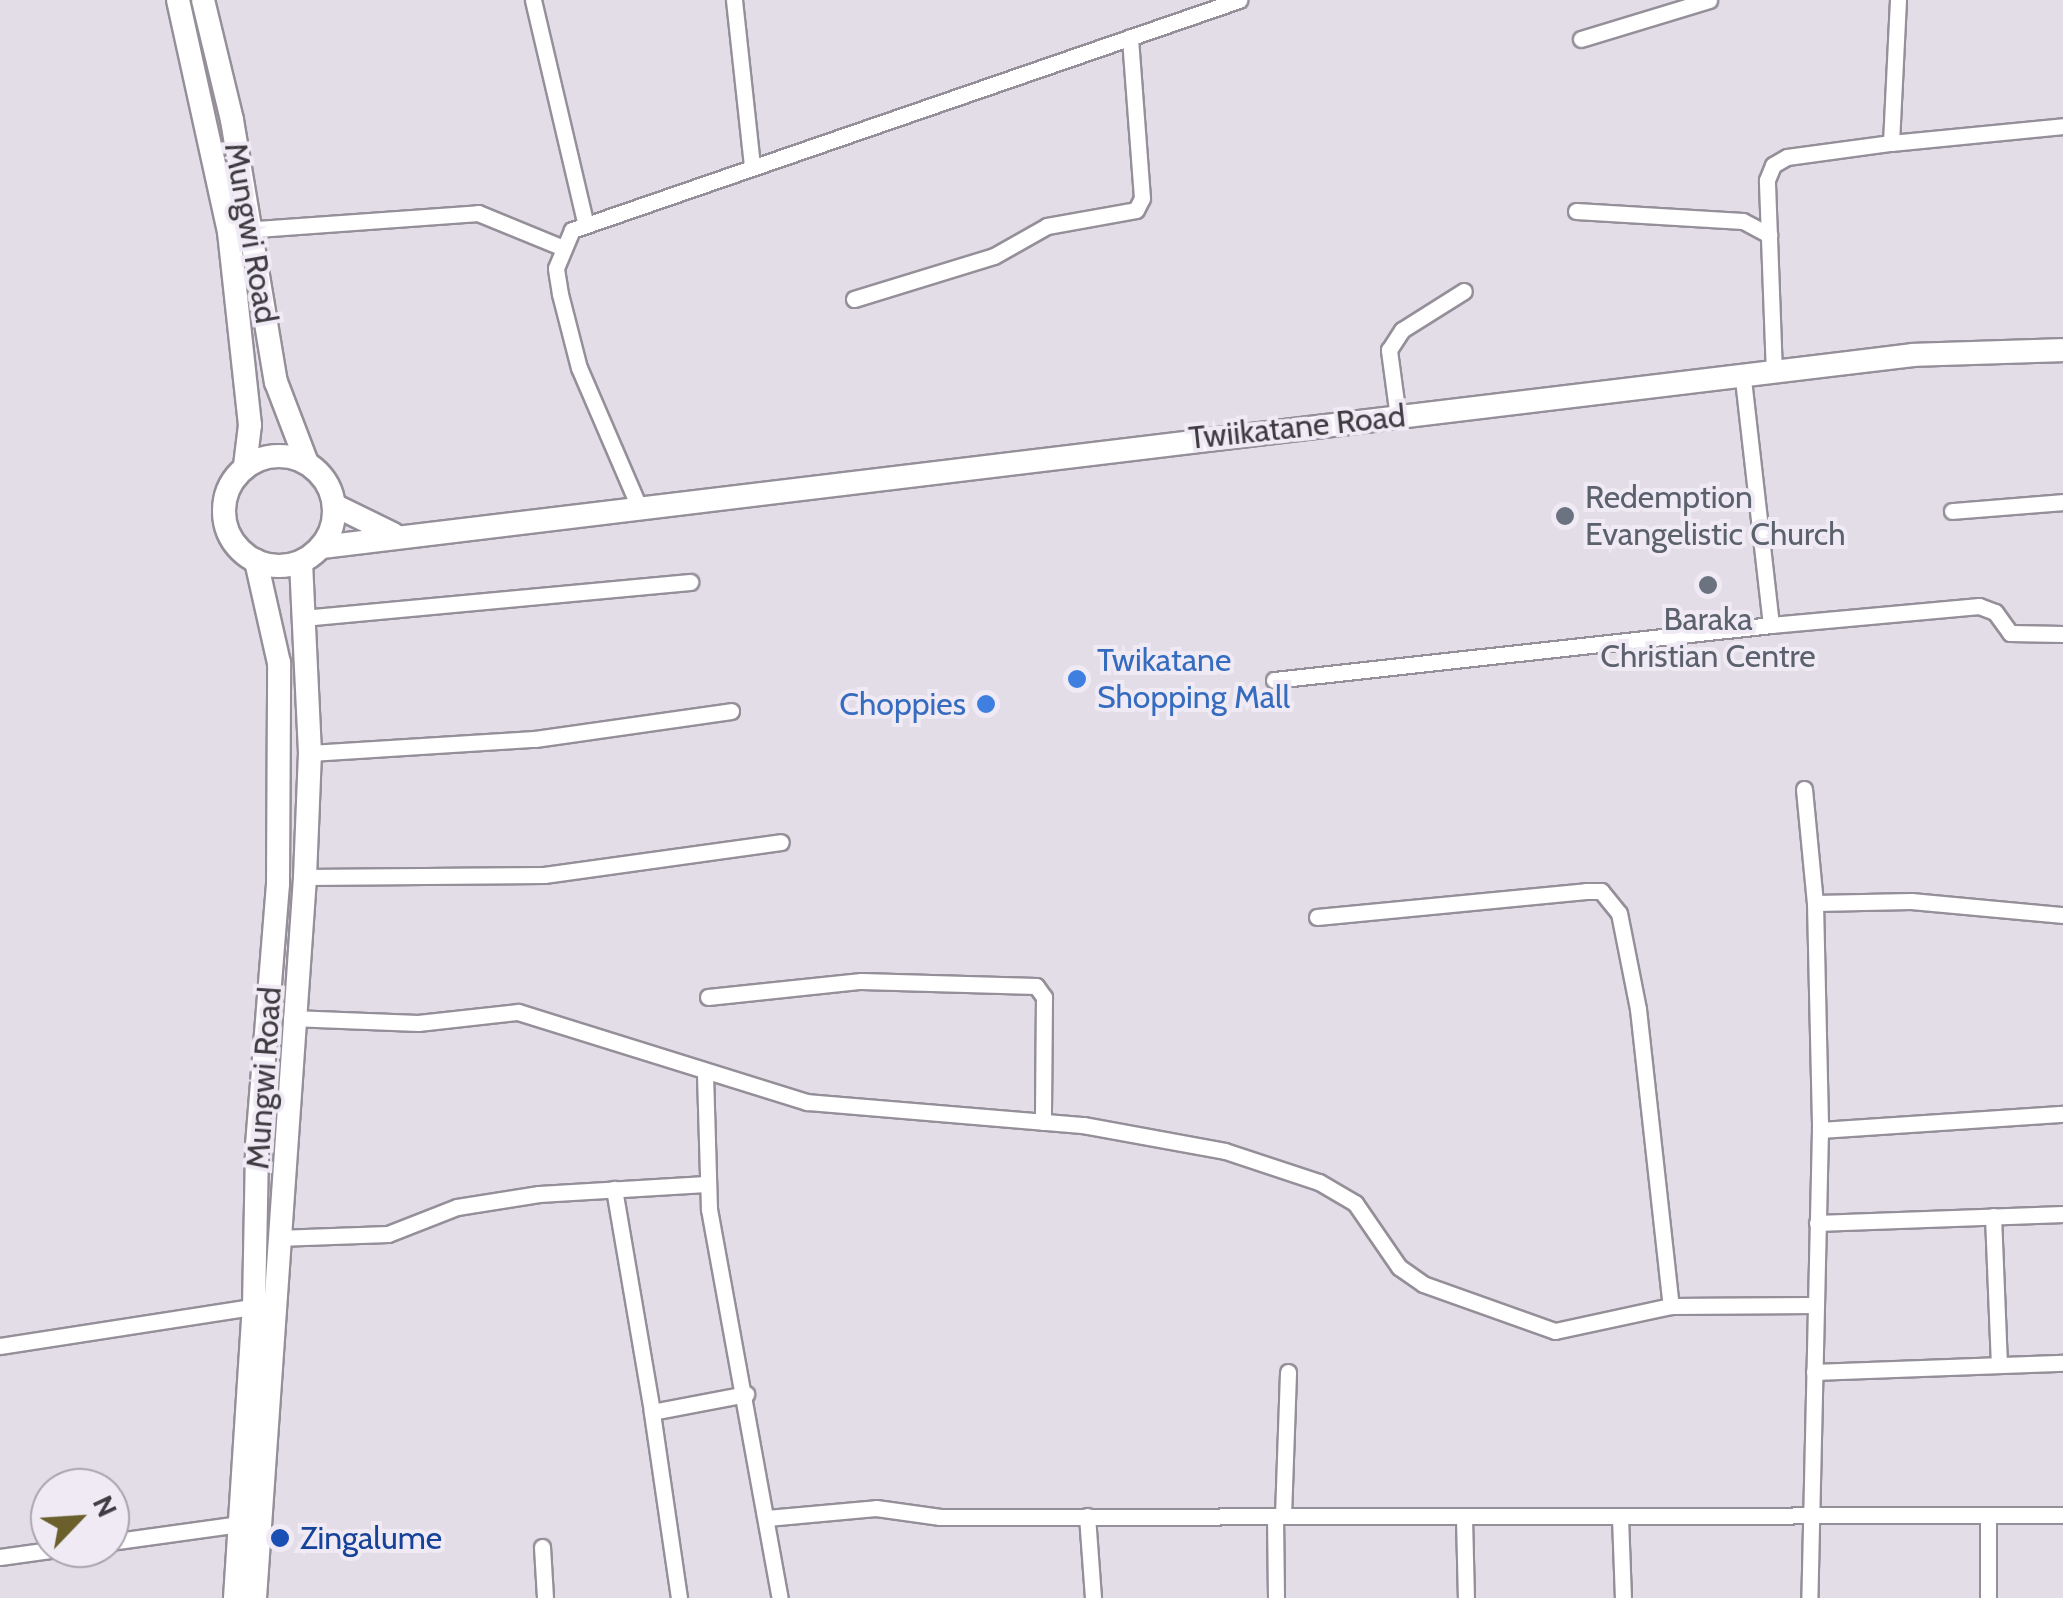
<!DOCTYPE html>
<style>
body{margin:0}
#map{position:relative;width:2063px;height:1598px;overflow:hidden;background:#e3dde7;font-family:Cabin,sans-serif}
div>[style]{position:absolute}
.roads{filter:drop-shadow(2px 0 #958f99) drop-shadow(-2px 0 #958f99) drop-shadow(0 2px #958f99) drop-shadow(0 -2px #958f99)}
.minor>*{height:15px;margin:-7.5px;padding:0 7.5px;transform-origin:7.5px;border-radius:7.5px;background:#fff}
.secondary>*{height:22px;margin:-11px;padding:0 11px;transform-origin:11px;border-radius:11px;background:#fff}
.secondary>.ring{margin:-11px;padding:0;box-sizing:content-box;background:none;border:22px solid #fff;border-radius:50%}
.dots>*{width:28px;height:28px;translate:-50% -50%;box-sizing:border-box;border:5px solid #f0eaf5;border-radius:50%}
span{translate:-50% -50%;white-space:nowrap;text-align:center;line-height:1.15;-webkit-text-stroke:8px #f0eaf5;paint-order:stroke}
.street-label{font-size:32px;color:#3e3c40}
.worship-label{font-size:32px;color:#5b616d}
.left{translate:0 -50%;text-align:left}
.shop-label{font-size:32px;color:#366cbe}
.right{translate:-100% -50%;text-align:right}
.transit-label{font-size:32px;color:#164399}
.north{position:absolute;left:30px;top:1468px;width:100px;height:100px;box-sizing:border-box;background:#f0eaf5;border:2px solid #a9a4ad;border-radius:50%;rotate:65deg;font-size:28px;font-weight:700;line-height:40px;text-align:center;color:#3e3c40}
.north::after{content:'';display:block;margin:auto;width:35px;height:45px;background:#6b5f2c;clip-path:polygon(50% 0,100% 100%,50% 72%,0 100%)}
</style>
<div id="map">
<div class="roads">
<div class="minor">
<div style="left:533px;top:0;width:227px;rotate:76.8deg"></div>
<div style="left:734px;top:0;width:166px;rotate:83.8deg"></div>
<div style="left:1581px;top:39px;width:134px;rotate:-16.9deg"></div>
<div style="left:1891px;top:143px;width:143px;rotate:-87.2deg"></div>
<div style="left:1576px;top:211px;width:167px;rotate:3.4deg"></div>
<div style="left:1743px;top:221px;width:30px;rotate:28deg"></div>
<div style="left:243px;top:230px;width:236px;rotate:-4.1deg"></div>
<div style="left:478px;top:213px;width:90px;rotate:22.3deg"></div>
<div style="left:854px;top:299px;width:146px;rotate:-17.1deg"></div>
<div style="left:994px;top:256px;width:61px;rotate:-29.5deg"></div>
<div style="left:1047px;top:226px;width:90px;rotate:-10.2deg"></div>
<div style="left:1136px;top:210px;width:13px;rotate:-63deg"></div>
<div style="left:1142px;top:198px;width:161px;rotate:-94.3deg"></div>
<div style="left:1774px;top:374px;width:194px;rotate:-92.1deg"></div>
<div style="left:1767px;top:180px;width:16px;rotate:-68deg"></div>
<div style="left:1773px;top:165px;width:16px;rotate:-30deg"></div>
<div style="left:1787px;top:157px;width:105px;rotate:-7.7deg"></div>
<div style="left:1891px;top:143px;width:173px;rotate:-5.6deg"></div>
<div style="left:1398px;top:417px;width:68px;rotate:-97.7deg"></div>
<div style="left:1389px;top:350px;width:24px;rotate:-57deg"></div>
<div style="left:1402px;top:330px;width:73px;rotate:-32.2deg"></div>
<div style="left:639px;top:507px;width:151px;rotate:-113.3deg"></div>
<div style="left:579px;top:368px;width:76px;rotate:-104.4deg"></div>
<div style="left:560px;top:294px;width:26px;rotate:-99deg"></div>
<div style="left:556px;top:268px;width:41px;rotate:-67.2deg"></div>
<div style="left:572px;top:230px;width:706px;rotate:-19.03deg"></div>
<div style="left:1952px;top:511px;width:111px;rotate:-4.6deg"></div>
<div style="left:302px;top:618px;width:390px;rotate:-5.3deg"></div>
<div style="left:1771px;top:625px;width:209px;rotate:-5.2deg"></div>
<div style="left:1979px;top:606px;width:17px;rotate:21deg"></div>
<div style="left:1995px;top:612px;width:26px;rotate:54deg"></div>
<div style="left:2010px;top:633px;width:53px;rotate:1.1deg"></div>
<div style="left:1274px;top:680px;width:500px;rotate:-6.31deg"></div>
<div style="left:1771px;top:625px;width:249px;rotate:-96.5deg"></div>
<div style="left:310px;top:753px;width:225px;rotate:-3.6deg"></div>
<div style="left:535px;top:739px;width:198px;rotate:-8.1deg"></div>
<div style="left:1804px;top:789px;width:115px;rotate:84.5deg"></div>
<div style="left:1815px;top:903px;width:227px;rotate:88.7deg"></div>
<div style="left:1820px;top:1130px;width:468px;rotate:91.3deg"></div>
<div style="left:305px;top:877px;width:239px;rotate:-0.5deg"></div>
<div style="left:544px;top:875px;width:239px;rotate:-7.9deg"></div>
<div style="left:1815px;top:903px;width:96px;rotate:-1.2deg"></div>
<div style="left:1911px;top:901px;width:153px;rotate:5.3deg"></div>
<div style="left:1317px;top:917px;width:270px;rotate:-5.5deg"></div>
<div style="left:1586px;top:891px;width:15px"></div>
<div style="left:1601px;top:891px;width:28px;rotate:51deg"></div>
<div style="left:1619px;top:913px;width:98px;rotate:78.8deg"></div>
<div style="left:1638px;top:1009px;width:299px;rotate:83.7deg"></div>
<div style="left:708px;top:997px;width:154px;rotate:-6deg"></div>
<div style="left:861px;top:981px;width:175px;rotate:1.6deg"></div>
<div style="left:1036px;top:986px;width:14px;rotate:54deg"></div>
<div style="left:1044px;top:997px;width:125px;rotate:90.5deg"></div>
<div style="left:291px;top:1018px;width:127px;rotate:2.3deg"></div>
<div style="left:418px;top:1023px;width:101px;rotate:-6.3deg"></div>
<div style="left:518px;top:1012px;width:303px;rotate:17.3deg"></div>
<div style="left:807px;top:1102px;width:277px;rotate:4.8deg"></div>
<div style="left:1083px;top:1125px;width:144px;rotate:10.4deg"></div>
<div style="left:1225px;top:1151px;width:99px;rotate:18.3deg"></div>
<div style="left:1319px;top:1182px;width:42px;rotate:30.3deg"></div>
<div style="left:1355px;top:1203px;width:78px;rotate:55.5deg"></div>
<div style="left:1399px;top:1267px;width:29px;rotate:35deg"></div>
<div style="left:1423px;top:1284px;width:140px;rotate:19.6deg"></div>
<div style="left:1555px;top:1331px;width:119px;rotate:-12.2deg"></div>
<div style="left:1671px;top:1306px;width:143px;rotate:-0.4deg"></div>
<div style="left:705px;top:1074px;width:135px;rotate:88.3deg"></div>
<div style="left:709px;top:1209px;width:395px;rotate:79.7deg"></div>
<div style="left:1820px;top:1130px;width:244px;rotate:-3.8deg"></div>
<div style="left:614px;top:1189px;width:226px;rotate:80.3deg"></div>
<div style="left:1993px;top:1216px;width:149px;rotate:87.7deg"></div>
<div style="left:1817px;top:1223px;width:246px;rotate:-2.1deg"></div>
<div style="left:277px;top:1238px;width:111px;rotate:-2.1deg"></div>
<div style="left:388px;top:1234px;width:74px;rotate:-21.4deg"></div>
<div style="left:457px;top:1207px;width:83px;rotate:-9deg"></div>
<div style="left:539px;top:1194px;width:167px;rotate:-3.4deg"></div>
<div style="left:0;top:1346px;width:262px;rotate:-8.8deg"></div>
<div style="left:1814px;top:1372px;width:249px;rotate:-2.1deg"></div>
<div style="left:1988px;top:1515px;width:83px;rotate:90deg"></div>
<div style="left:1087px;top:1516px;width:82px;rotate:85.8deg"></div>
<div style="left:1275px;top:1516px;width:82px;rotate:89.3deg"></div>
<div style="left:1283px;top:1516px;width:144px;rotate:-88deg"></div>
<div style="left:1620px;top:1517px;width:81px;rotate:87.9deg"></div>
<div style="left:767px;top:1518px;width:109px;rotate:-5.2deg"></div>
<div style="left:876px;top:1508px;width:65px;rotate:8deg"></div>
<div style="left:940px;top:1517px;width:1123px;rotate:-0.1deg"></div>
<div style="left:1464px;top:1518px;width:80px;rotate:88.6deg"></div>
<div style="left:110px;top:1542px;width:131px;rotate:-7.9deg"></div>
<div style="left:542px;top:1547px;width:51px;rotate:86.6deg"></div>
<div style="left:0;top:1557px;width:65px;rotate:-8deg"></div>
<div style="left:679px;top:1598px;width:188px;rotate:-98.3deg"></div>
<div style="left:652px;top:1412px;width:96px;rotate:-10.8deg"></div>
</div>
<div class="secondary">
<div style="left:178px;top:0;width:238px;rotate:77.6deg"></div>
<div style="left:229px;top:232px;width:194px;rotate:83.8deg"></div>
<div style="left:250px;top:425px;width:41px;rotate:97deg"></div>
<div style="left:203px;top:0;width:123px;rotate:76.4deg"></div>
<div style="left:232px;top:120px;width:266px;rotate:80.5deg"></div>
<div style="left:276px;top:382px;width:87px;rotate:69.1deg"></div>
<div class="ring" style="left:224px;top:456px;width:88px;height:88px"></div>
<div style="left:334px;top:505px;width:66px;rotate:26.2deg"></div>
<div style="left:322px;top:547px;width:1603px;rotate:-6.88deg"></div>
<div style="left:1913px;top:355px;width:150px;rotate:-1.9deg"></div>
<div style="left:235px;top:1598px;width:292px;rotate:-86.3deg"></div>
<div style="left:254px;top:1307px;width:162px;rotate:-88.9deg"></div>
<div style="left:257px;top:1145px;width:262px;rotate:-85.4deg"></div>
<div style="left:278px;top:884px;width:221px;rotate:-89.7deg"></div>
<div style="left:279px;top:663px;width:105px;rotate:-102.7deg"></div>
<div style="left:255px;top:1598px;width:723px;rotate:-86.03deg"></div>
<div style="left:305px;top:877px;width:124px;rotate:-87.7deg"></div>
<div style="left:310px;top:753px;width:191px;rotate:-92.7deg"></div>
</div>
</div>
<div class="dots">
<div style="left:1565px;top:516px;background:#6b7280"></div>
<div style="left:1708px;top:585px;background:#6b7280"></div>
<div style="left:1077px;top:679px;background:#3f7fe0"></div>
<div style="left:986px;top:704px;background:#3f7fe0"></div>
<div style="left:280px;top:1538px;background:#1a4fb4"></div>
</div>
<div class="street-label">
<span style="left:251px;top:233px;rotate:80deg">Mungwi Road</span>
<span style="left:1297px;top:427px;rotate:-6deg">Twiikatane Road</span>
<span style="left:264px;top:1078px;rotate:-86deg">Mungwi Road</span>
</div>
<div class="worship-label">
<span class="left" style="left:1585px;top:516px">Redemption<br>Evangelistic Church</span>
<span style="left:1708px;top:638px">Baraka<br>Christian Centre</span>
</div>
<div class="shop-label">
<span class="left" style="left:1097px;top:679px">Twikatane<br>Shopping Mall</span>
<span class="right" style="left:966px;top:704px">Choppies</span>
</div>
<div class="transit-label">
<span class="left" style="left:300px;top:1538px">Zingalume</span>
</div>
<div class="north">N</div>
</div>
